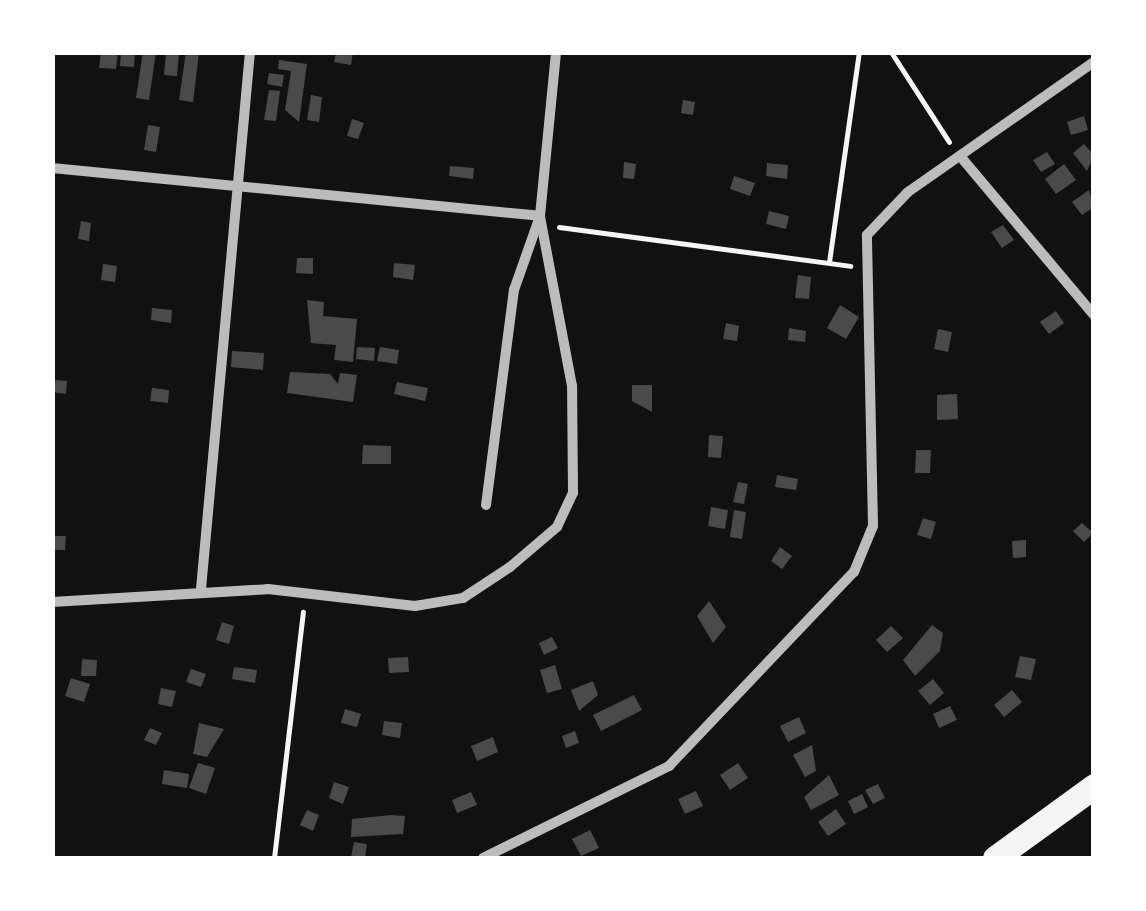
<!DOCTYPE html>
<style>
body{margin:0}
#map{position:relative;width:1146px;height:911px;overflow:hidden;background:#111;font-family:"Alegreya Sans",sans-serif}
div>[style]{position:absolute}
.building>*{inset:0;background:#4a4a4a}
.path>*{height:5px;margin:-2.5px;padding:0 2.5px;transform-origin:2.5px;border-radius:2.5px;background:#f5f5f5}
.minor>*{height:10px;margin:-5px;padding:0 5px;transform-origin:5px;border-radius:5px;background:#bcbcbc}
.primary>*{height:25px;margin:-12.5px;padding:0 12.5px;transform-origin:12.5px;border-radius:12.5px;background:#f5f5f5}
span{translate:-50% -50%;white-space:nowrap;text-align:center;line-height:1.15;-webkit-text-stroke:8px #fff;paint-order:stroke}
.frame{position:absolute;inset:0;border:55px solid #fff;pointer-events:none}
</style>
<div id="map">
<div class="building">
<div style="clip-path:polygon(101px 52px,118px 52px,116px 69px,99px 68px)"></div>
<div style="clip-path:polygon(121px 52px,135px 52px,134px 67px,120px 66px)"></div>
<div style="clip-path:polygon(143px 52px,156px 52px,149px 100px,136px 98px)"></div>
<div style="clip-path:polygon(166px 52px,179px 52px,177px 76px,164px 75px)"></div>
<div style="clip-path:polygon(186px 52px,199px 53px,193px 102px,179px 100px)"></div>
<div style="clip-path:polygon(336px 52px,353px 52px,351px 65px,334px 62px)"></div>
<div style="clip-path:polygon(279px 60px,307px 64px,299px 122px,285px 110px,291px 71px,278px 69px)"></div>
<div style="clip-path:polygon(269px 73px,284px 75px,282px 87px,267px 84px)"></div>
<div style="clip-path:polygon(269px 90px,280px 91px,276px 121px,264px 120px)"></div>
<div style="clip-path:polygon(311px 95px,322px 97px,319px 122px,307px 120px)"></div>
<div style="clip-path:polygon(683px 100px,695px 102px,693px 115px,681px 113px)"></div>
<div style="clip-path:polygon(1084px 116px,1088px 130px,1071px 135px,1067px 122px)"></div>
<div style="clip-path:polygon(352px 119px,364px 123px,358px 139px,347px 136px)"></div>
<div style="clip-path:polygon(148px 125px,160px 127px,156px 152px,144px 150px)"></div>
<div style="clip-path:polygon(1084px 144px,1094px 155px,1087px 171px,1073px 153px)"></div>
<div style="clip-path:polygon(1047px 152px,1055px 164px,1041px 172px,1033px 160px)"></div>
<div style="clip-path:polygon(624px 162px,636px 164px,634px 179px,623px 178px)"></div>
<div style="clip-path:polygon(767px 163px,788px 165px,787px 179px,766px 176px)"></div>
<div style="clip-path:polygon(1064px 164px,1076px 180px,1056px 194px,1045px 179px)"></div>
<div style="clip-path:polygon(450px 166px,474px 168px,473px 179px,449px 176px)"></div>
<div style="clip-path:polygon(734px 176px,755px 183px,750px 196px,730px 189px)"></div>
<div style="clip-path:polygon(1089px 190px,1094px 207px,1082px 215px,1072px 202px)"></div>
<div style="clip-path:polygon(769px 211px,789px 216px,786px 229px,766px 224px)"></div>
<div style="clip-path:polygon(81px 221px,91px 223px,89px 241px,78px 239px)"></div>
<div style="clip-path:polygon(1003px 225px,1014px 240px,1002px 248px,991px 232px)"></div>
<div style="clip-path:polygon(297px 258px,313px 258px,313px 274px,296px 273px)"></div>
<div style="clip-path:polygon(394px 263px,415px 265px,413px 280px,393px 277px)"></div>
<div style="clip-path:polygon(103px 264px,117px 266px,115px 282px,101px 280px)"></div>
<div style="clip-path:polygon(798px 275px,811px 277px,809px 299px,795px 298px)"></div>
<div style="clip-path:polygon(307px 300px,324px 302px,323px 316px,357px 319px,353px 362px,334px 360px,336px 345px,311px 343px)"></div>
<div style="clip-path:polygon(840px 305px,859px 317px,846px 339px,827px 328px)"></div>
<div style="clip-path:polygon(152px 308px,172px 310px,171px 323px,151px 320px)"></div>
<div style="clip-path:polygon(1056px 311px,1064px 323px,1049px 334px,1040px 322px)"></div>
<div style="clip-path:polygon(726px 323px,739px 326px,737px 341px,723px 339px)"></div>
<div style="clip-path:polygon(789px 328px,806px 331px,805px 342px,788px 340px)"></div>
<div style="clip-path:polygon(938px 329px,952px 332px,948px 352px,934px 349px)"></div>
<div style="clip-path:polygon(357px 347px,375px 348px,374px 361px,356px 359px)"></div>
<div style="clip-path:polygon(380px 347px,399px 350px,397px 364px,377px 361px)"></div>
<div style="clip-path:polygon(232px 351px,264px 353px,263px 370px,231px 367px)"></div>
<div style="clip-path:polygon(290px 372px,330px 374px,338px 384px,340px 373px,357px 375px,353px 402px,287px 393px)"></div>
<div style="clip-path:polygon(53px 380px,67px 381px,66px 394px,52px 392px)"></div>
<div style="clip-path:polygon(397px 382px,428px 388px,425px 401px,394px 394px)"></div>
<div style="clip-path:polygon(632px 385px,652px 385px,652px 412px,632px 401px)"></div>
<div style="clip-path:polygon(152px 388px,169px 390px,168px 403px,150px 401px)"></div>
<div style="clip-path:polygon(957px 394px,958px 419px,937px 420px,937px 395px)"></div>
<div style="clip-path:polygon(709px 435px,723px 436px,721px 458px,708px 457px)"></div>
<div style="clip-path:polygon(363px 445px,391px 446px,391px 464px,362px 464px)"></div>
<div style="clip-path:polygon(916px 450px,931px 450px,930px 473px,915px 473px)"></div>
<div style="clip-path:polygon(777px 475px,798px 479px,796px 490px,775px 487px)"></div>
<div style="clip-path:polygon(738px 482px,748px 484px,744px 504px,733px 502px)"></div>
<div style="clip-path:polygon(711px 507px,728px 510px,725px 529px,708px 526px)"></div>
<div style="clip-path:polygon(734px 510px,746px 512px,742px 539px,730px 537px)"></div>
<div style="clip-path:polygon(923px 518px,936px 522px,931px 539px,917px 535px)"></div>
<div style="clip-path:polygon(1082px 523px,1093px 533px,1084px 542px,1073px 531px)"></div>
<div style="clip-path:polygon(52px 536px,66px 536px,65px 550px,52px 550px)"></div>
<div style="clip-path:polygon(1026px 540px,1026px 557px,1013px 558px,1012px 541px)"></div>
<div style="clip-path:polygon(780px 547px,792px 556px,782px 569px,771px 561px)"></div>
<div style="clip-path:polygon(709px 601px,726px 627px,713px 643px,697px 616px)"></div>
<div style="clip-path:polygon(222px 622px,234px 626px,229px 644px,216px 640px)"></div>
<div style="clip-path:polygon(932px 625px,943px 633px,940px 651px,915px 676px,903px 660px)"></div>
<div style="clip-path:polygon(891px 626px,903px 638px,887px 652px,876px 640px)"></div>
<div style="clip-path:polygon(552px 637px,558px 648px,544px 655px,539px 643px)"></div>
<div style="clip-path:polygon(1020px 656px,1036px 659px,1031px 680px,1015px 677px)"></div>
<div style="clip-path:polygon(408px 657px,409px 672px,389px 673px,388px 658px)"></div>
<div style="clip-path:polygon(82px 659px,97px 660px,96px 676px,81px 676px)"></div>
<div style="clip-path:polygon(555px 665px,562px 689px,547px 693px,540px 670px)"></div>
<div style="clip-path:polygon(234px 667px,257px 670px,255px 683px,232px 679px)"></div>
<div style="clip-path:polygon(191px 669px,206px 674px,201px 687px,186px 682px)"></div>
<div style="clip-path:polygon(71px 678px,90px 684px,84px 702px,65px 696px)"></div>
<div style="clip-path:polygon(933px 679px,944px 693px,930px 705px,918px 691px)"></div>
<div style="clip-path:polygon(593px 681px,598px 695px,579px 711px,571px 690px)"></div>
<div style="clip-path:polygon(161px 688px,176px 691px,172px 707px,158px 704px)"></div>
<div style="clip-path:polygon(1012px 690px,1022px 702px,1004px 717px,994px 705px)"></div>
<div style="clip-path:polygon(634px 695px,642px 710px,601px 731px,593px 715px)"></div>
<div style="clip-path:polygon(950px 706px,957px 720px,939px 728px,933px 714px)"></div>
<div style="clip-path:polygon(345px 709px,361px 714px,357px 727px,341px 723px)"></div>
<div style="clip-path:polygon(799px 717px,806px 733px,788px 742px,780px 726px)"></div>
<div style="clip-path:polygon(384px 721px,402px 723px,400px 738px,382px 735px)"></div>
<div style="clip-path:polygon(199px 723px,224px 729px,207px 757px,193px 754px)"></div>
<div style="clip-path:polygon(150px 728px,162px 733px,156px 745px,144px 740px)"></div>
<div style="clip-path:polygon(575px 731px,579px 743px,566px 748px,562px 736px)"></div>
<div style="clip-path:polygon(493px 737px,498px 752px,477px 761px,471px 746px)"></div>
<div style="clip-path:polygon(812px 745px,816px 771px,805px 777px,793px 755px)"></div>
<div style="clip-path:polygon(198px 763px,215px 768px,206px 794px,189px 788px)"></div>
<div style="clip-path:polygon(738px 763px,748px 778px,730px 790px,720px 775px)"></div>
<div style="clip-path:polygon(164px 770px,189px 774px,187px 788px,162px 784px)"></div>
<div style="clip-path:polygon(829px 775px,839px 795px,811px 810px,804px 797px)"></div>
<div style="clip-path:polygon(334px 782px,349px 787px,343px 804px,329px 798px)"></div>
<div style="clip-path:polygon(878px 784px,885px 798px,873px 804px,865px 790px)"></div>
<div style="clip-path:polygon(696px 791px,703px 806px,685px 814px,678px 799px)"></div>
<div style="clip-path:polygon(471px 792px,477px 805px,457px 813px,452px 800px)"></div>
<div style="clip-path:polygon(862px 794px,868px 807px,854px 814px,848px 801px)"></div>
<div style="clip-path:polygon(836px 809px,846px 824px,828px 836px,818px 822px)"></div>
<div style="clip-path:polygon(307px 810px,319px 815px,313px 831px,300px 825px)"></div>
<div style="clip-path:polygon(391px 815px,405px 816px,403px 834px,351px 837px,352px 819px)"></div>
<div style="clip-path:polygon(590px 830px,599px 848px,581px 856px,572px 839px)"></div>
<div style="clip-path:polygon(354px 842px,367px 844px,365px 858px,351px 858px)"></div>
</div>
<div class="path">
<div style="left:891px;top:52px;width:107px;rotate:57.2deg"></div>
<div style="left:559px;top:227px;width:294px;rotate:7.6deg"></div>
<div style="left:829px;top:262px;width:212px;rotate:-81.9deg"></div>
<div style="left:274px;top:858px;width:248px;rotate:-83.3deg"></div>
</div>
<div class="minor">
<div style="left:960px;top:156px;width:208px;rotate:49.9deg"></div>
<div style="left:52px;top:168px;width:490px;rotate:5.6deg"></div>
<div style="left:486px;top:505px;width:217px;rotate:-82.6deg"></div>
<div style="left:514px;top:290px;width:78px;rotate:-70.6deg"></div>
<div style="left:540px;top:216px;width:165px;rotate:-84.4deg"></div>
<div style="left:201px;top:589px;width:539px;rotate:-84.79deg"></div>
<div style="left:52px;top:602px;width:216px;rotate:-3.4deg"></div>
<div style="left:268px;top:589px;width:148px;rotate:6.6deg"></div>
<div style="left:415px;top:606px;width:49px;rotate:-9.5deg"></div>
<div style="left:463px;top:598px;width:56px;rotate:-33.4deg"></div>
<div style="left:510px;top:567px;width:62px;rotate:-40.4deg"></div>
<div style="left:557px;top:527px;width:38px;rotate:-65deg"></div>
<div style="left:573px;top:493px;width:107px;rotate:-90.5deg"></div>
<div style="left:572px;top:386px;width:173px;rotate:-100.7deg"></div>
<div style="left:483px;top:858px;width:208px;rotate:-26.3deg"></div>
<div style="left:669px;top:766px;width:268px;rotate:-46.4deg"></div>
<div style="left:854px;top:572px;width:50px;rotate:-67.6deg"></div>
<div style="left:873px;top:526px;width:291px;rotate:-91.2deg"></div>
<div style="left:867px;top:235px;width:59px;rotate:-46.4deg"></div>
<div style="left:908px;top:192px;width:227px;rotate:-35deg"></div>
</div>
<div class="primary">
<div style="left:995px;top:858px;width:122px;rotate:-36deg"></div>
</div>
<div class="frame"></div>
</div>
